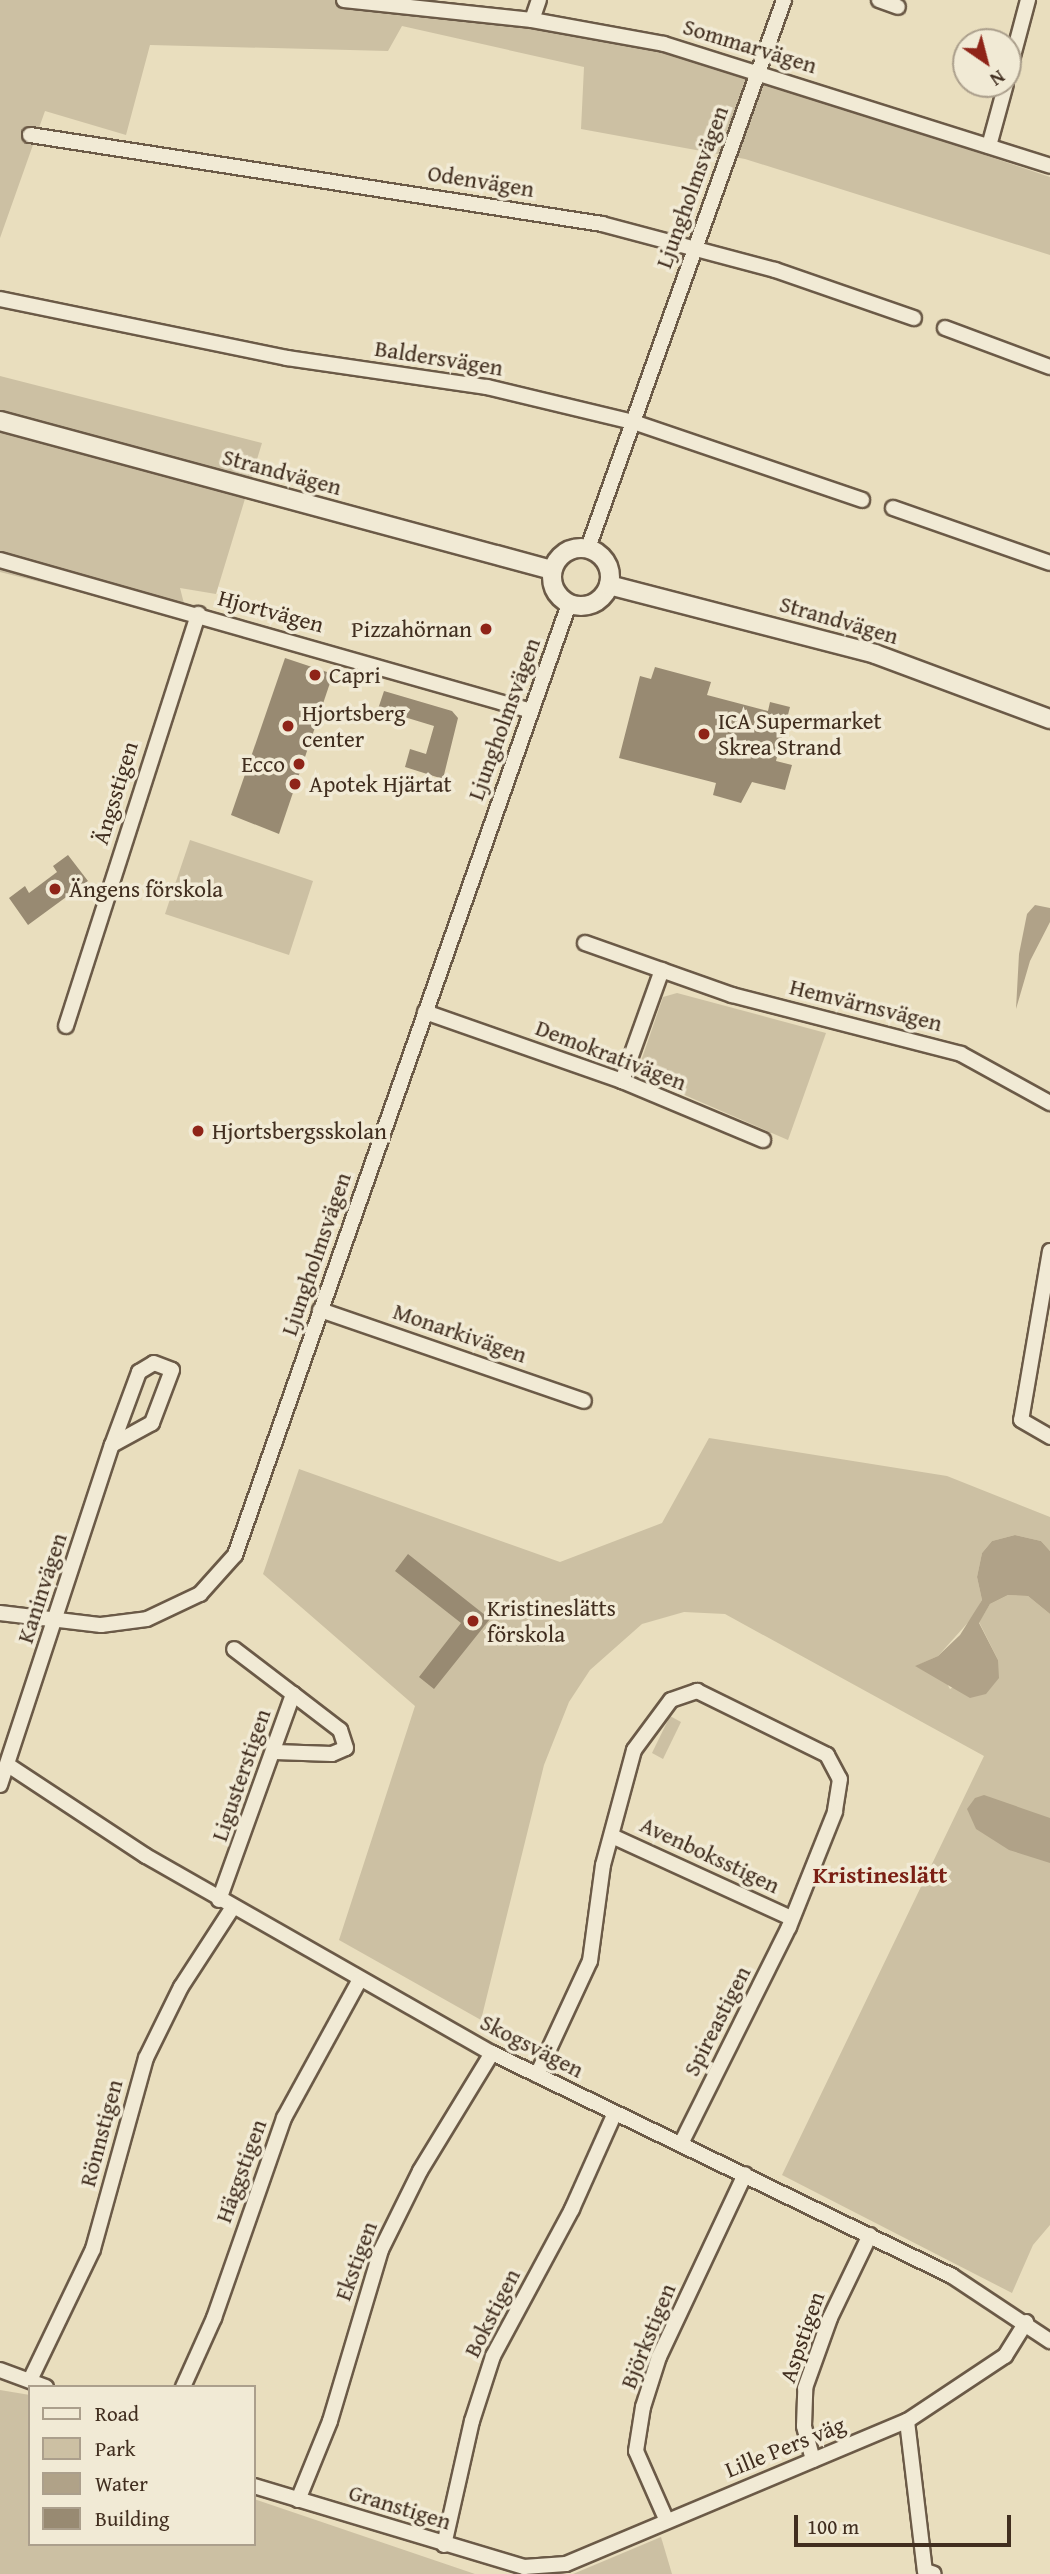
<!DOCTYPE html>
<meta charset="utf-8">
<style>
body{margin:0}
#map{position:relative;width:1050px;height:2574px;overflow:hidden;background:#e9debe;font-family:"Gentium Book Plus",serif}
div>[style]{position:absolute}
.green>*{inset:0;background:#ccc0a3}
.water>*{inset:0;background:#b0a288}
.building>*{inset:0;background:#988a72}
.roads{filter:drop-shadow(2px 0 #6b5a47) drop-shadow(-2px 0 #6b5a47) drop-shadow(0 2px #6b5a47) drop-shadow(0 -2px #6b5a47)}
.minor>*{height:14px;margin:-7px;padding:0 7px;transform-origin:7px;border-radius:7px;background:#f1ead5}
.tertiary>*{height:18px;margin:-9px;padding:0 9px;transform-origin:9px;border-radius:9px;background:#f1ead5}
.tertiary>.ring{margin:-9px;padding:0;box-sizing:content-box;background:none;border:18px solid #f1ead5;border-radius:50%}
.dots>*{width:19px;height:19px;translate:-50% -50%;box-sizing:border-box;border:4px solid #f1ead5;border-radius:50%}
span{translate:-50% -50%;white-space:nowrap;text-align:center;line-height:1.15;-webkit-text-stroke:7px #f1ead5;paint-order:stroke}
.street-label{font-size:23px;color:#412e1f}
.poi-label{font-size:23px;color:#412e1f}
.right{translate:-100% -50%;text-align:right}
.left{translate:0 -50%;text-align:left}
.neighbourhood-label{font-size:24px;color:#7a1f14;font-weight:700}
.legend{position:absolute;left:28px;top:2385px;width:228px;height:161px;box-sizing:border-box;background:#f1ead5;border:2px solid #ab9f8c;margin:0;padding:9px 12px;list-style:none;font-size:21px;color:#412e1f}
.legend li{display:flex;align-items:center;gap:14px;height:35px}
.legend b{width:35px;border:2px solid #ab9f8c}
.north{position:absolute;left:952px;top:28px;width:70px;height:70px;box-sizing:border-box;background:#f1ead5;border:2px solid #ab9f8c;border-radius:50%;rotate:145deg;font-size:19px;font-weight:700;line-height:28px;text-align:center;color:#412e1f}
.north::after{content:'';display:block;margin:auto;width:24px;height:32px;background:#8f2418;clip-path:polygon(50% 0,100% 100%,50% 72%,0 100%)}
.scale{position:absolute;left:794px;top:2515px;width:217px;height:32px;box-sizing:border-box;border:4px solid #412e1f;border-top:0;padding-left:9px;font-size:21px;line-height:24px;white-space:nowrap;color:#412e1f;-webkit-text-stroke:5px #f1ead5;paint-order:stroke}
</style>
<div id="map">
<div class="green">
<div style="clip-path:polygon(0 0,429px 0,594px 23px,1050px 177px,1050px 255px,745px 159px,581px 129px,584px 67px,402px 26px,388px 51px,150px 45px,126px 135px,45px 111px,0 238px)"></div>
<div style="clip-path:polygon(0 376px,262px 443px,216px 594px,180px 588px,188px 619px,0 572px)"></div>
<div style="clip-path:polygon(190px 840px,313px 881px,289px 955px,165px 914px)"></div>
<div style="clip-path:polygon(677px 993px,826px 1033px,788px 1140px,643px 1077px,640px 1064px,663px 997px)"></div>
<div style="clip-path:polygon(709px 1438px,947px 1476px,1050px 1517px,1050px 1551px,1041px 1541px,1015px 1535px,992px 1541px,982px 1553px,977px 1577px,982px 1600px,972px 1618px,938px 1656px,916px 1666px,944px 1678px,950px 1689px,998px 1660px,979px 1622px,990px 1604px,1008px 1595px,1028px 1596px,1050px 1614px,1050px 2225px,1033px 2245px,1012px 2293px,782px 2175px,984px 1756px,725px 1614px,684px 1612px,642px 1624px,590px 1670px,569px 1702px,544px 1765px,481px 2020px,339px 1940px,415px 1706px,263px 1574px,299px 1469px,560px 1562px,662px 1523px)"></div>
<div style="clip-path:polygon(670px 1716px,681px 1722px,663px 1759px,652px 1753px)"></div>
<div style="clip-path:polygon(0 2390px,30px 2395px,30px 2544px,254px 2544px,254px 2499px,475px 2574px,0 2574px)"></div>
<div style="clip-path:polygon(661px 2537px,672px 2574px,573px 2574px)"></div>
</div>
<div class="water">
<div style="clip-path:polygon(1035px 905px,1050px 908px,1050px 922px,1030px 961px,1016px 1009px,1019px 954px,1027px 914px)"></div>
<div style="clip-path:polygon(1015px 1535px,1041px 1541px,1050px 1551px,1050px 1614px,1028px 1596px,1008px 1595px,990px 1604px,979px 1623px,998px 1660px,999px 1678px,986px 1694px,970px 1698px,915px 1666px,938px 1656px,960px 1635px,982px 1600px,977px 1577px,982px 1553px,992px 1541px)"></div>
<div style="clip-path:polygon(984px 1795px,1050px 1818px,1050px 1863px,1009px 1850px,976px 1829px,967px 1809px,975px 1798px)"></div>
</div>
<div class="building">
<div style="clip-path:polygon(285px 658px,333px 674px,279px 834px,231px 815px)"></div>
<div style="clip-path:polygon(655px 667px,711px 682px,707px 695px,768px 711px,770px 702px,790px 707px,776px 761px,792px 765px,785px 790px,752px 782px,741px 803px,713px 795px,716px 783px,619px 758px,640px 676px,651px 679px)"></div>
<div style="clip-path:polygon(384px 691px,452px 711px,458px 718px,443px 779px,405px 767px,410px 749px,426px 754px,434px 726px,378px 709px)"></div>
<div style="clip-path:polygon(68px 855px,88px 881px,28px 925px,9px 898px,25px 886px,29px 893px,57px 872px,53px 866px)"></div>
<div style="clip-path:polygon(408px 1554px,490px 1619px,434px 1689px,419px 1677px,461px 1623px,395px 1571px)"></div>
</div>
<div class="roads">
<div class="minor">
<div style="left:344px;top:0;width:189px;rotate:6.1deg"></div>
<div style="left:532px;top:20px;width:134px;rotate:10.3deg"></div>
<div style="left:664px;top:44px;width:405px;rotate:17.5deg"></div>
<div style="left:879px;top:0;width:20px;rotate:20deg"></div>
<div style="left:532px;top:20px;width:21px;rotate:-71deg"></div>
<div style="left:1008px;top:75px;width:78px;rotate:-75.1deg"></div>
<div style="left:30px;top:135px;width:579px;rotate:8.84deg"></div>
<div style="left:602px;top:224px;width:179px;rotate:14.9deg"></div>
<div style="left:775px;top:270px;width:147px;rotate:19.1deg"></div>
<div style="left:989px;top:146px;width:64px;rotate:-74.7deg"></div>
<div style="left:0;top:299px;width:293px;rotate:11.6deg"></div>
<div style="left:287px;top:358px;width:202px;rotate:8.3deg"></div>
<div style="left:487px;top:387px;width:150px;rotate:13.5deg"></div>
<div style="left:633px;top:422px;width:242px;rotate:18.8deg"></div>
<div style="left:945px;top:328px;width:112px;rotate:20.4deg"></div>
<div style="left:893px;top:508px;width:166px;rotate:19.3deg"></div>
<div style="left:588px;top:548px;width:582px;rotate:-70.32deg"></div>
<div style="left:0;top:560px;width:549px;rotate:15.86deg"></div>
<div style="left:585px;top:943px;width:156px;rotate:19.5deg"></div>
<div style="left:732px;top:995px;width:236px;rotate:14.4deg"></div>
<div style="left:961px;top:1054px;width:102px;rotate:28.8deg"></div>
<div style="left:425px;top:1012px;width:209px;rotate:19.3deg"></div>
<div style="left:622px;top:1081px;width:153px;rotate:22.7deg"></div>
<div style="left:66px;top:1026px;width:433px;rotate:-72.2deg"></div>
<div style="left:622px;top:1081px;width:118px;rotate:-70.2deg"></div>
<div style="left:1050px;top:1251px;width:171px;rotate:99.7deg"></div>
<div style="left:1021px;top:1420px;width:34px;rotate:30deg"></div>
<div style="left:320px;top:1310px;width:279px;rotate:19deg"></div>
<div style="left:0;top:1613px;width:102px;rotate:6.8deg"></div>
<div style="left:101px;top:1625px;width:46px;rotate:-7.4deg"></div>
<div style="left:147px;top:1619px;width:59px;rotate:-25.3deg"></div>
<div style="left:200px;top:1594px;width:52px;rotate:-48.1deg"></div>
<div style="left:235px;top:1555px;width:1008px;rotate:-70.65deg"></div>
<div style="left:275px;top:1752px;width:57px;rotate:2deg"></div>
<div style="left:332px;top:1754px;width:15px;rotate:-23deg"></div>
<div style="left:346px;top:1748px;width:19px;rotate:-108deg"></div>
<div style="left:340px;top:1730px;width:59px;rotate:-142.5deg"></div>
<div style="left:8px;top:1765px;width:165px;rotate:33.4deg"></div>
<div style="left:146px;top:1856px;width:398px;rotate:29.7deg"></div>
<div style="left:492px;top:2053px;width:511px;rotate:25.86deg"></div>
<div style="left:952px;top:2276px;width:118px;rotate:33.6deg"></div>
<div style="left:0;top:1785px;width:358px;rotate:-71.8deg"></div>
<div style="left:112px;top:1445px;width:78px;rotate:-69.7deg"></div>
<div style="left:139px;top:1372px;width:17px;rotate:-31deg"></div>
<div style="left:154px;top:1363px;width:19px;rotate:21deg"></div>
<div style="left:172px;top:1370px;width:57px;rotate:110.7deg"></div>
<div style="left:152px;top:1423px;width:46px;rotate:151.2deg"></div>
<div style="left:612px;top:1836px;width:195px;rotate:24.6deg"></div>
<div style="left:219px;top:1900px;width:219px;rotate:-70.2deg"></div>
<div style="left:293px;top:1694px;width:74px;rotate:-142.7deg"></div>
<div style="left:537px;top:2075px;width:126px;rotate:-65.1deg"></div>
<div style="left:590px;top:1961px;width:97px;rotate:-82.3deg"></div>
<div style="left:603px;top:1865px;width:119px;rotate:-74.9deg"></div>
<div style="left:634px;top:1750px;width:62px;rotate:-53.5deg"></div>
<div style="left:671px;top:1700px;width:28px;rotate:-19deg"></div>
<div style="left:697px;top:1691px;width:145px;rotate:26.2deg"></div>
<div style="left:827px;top:1755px;width:27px;rotate:62deg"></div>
<div style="left:840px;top:1779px;width:33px;rotate:99deg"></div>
<div style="left:835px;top:1812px;width:124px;rotate:111.8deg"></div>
<div style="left:789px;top:1927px;width:242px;rotate:116.5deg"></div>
<div style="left:0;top:2370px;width:49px;rotate:20.3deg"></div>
<div style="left:31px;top:2378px;width:143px;rotate:-64.3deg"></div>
<div style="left:93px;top:2249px;width:198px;rotate:-74.5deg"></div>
<div style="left:146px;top:2058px;width:79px;rotate:-63.8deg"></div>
<div style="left:181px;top:1987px;width:95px;rotate:-57deg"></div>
<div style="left:183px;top:2387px;width:76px;rotate:-65.8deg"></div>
<div style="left:214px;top:2318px;width:212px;rotate:-70.7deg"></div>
<div style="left:284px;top:2118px;width:158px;rotate:-61.3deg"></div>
<div style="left:907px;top:2421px;width:151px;rotate:83.2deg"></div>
<div style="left:925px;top:2571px;width:9px;rotate:18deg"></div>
<div style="left:813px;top:2460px;width:35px;rotate:-105deg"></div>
<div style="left:804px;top:2426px;width:38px;rotate:-88deg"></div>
<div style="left:805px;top:2388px;width:74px;rotate:-70.3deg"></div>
<div style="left:830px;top:2318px;width:92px;rotate:-64.3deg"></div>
<div style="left:254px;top:2486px;width:282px;rotate:16.7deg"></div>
<div style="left:524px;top:2567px;width:42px;rotate:-4.1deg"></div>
<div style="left:566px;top:2564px;width:370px;rotate:-22.8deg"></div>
<div style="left:907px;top:2421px;width:118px;rotate:-33.6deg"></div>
<div style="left:1005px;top:2356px;width:40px;rotate:-58deg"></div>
<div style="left:298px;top:2500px;width:85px;rotate:-67.9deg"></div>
<div style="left:330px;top:2421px;width:178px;rotate:-73.4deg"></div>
<div style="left:381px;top:2250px;width:88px;rotate:-63.7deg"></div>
<div style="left:420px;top:2171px;width:138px;rotate:-58.6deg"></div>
<div style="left:666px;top:2519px;width:74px;rotate:-113.8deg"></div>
<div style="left:636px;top:2451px;width:45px;rotate:-81deg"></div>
<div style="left:643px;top:2407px;width:52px;rotate:-72.3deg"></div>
<div style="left:659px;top:2357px;width:202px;rotate:-64.8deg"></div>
<div style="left:444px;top:2545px;width:127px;rotate:-77.3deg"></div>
<div style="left:472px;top:2421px;width:68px;rotate:-72.1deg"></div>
<div style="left:493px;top:2356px;width:167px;rotate:-61.7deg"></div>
<div style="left:572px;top:2209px;width:105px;rotate:-65.9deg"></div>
</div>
<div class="tertiary">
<div style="left:0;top:421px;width:572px;rotate:15.11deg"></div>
<div class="ring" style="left:552px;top:548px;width:40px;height:40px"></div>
<div style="left:609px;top:585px;width:275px;rotate:14.5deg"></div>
<div style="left:875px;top:654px;width:187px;rotate:20.4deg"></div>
</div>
</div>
<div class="dots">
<div style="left:486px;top:629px;background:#8f2418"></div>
<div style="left:315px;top:675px;background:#8f2418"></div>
<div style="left:288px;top:726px;background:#8f2418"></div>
<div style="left:704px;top:734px;background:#8f2418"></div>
<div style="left:299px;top:764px;background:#8f2418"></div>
<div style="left:295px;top:784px;background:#8f2418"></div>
<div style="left:55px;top:889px;background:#8f2418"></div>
<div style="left:198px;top:1131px;background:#8f2418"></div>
<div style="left:473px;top:1621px;background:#8f2418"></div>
</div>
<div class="street-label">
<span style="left:750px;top:46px;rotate:17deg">Sommarvägen</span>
<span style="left:481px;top:181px;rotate:9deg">Odenvägen</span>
<span style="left:692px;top:187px;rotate:-70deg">Ljungholmsvägen</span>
<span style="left:439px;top:358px;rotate:9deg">Baldersvägen</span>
<span style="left:282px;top:472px;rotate:15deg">Strandvägen</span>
<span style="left:271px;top:611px;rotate:15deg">Hjortvägen</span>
<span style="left:839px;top:620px;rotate:16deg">Strandvägen</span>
<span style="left:504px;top:719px;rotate:-70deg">Ljungholmsvägen</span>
<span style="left:115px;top:793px;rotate:-73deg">Ängsstigen</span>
<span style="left:866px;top:1005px;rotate:14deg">Hemvärnsvägen</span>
<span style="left:611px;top:1055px;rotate:21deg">Demokrativägen</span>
<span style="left:316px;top:1254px;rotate:-71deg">Ljungholmsvägen</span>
<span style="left:460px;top:1333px;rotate:19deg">Monarkivägen</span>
<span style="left:42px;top:1588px;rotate:-72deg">Kaninvägen</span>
<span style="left:241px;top:1775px;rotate:-71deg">Ligusterstigen</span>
<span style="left:710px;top:1855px;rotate:25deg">Avenboksstigen</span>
<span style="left:717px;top:2021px;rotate:-63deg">Spireastigen</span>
<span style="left:532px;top:2046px;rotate:27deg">Skogsvägen</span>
<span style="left:101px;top:2133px;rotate:-75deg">Rönnstigen</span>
<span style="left:241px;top:2171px;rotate:-70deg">Häggstigen</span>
<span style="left:356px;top:2261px;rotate:-70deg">Ekstigen</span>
<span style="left:492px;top:2313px;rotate:-63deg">Bokstigen</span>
<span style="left:648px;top:2336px;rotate:-68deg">Björkstigen</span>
<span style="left:802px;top:2337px;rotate:-71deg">Aspstigen</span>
<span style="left:785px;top:2447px;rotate:-22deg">Lille Pers väg</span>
<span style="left:400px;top:2507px;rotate:17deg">Granstigen</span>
</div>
<div class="poi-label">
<span class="right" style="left:472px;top:629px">Pizzahörnan</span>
<span class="left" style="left:329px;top:675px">Capri</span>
<span class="left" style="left:302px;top:726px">Hjortsberg<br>center</span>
<span class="left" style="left:718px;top:734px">ICA Supermarket<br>Skrea Strand</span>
<span class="right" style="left:285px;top:764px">Ecco</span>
<span class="left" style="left:309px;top:784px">Apotek Hjärtat</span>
<span class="left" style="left:69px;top:889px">Ängens förskola</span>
<span class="left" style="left:212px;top:1131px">Hjortsbergsskolan</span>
<span class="left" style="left:487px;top:1621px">Kristineslätts<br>förskola</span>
</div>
<div class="neighbourhood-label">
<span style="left:880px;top:1875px">Kristineslätt</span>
</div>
<ul class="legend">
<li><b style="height:9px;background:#f1ead5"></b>Road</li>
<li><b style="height:19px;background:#ccc0a3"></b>Park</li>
<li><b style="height:19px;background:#b0a288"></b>Water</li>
<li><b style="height:19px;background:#988a72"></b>Building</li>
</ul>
<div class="north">N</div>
<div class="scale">100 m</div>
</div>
